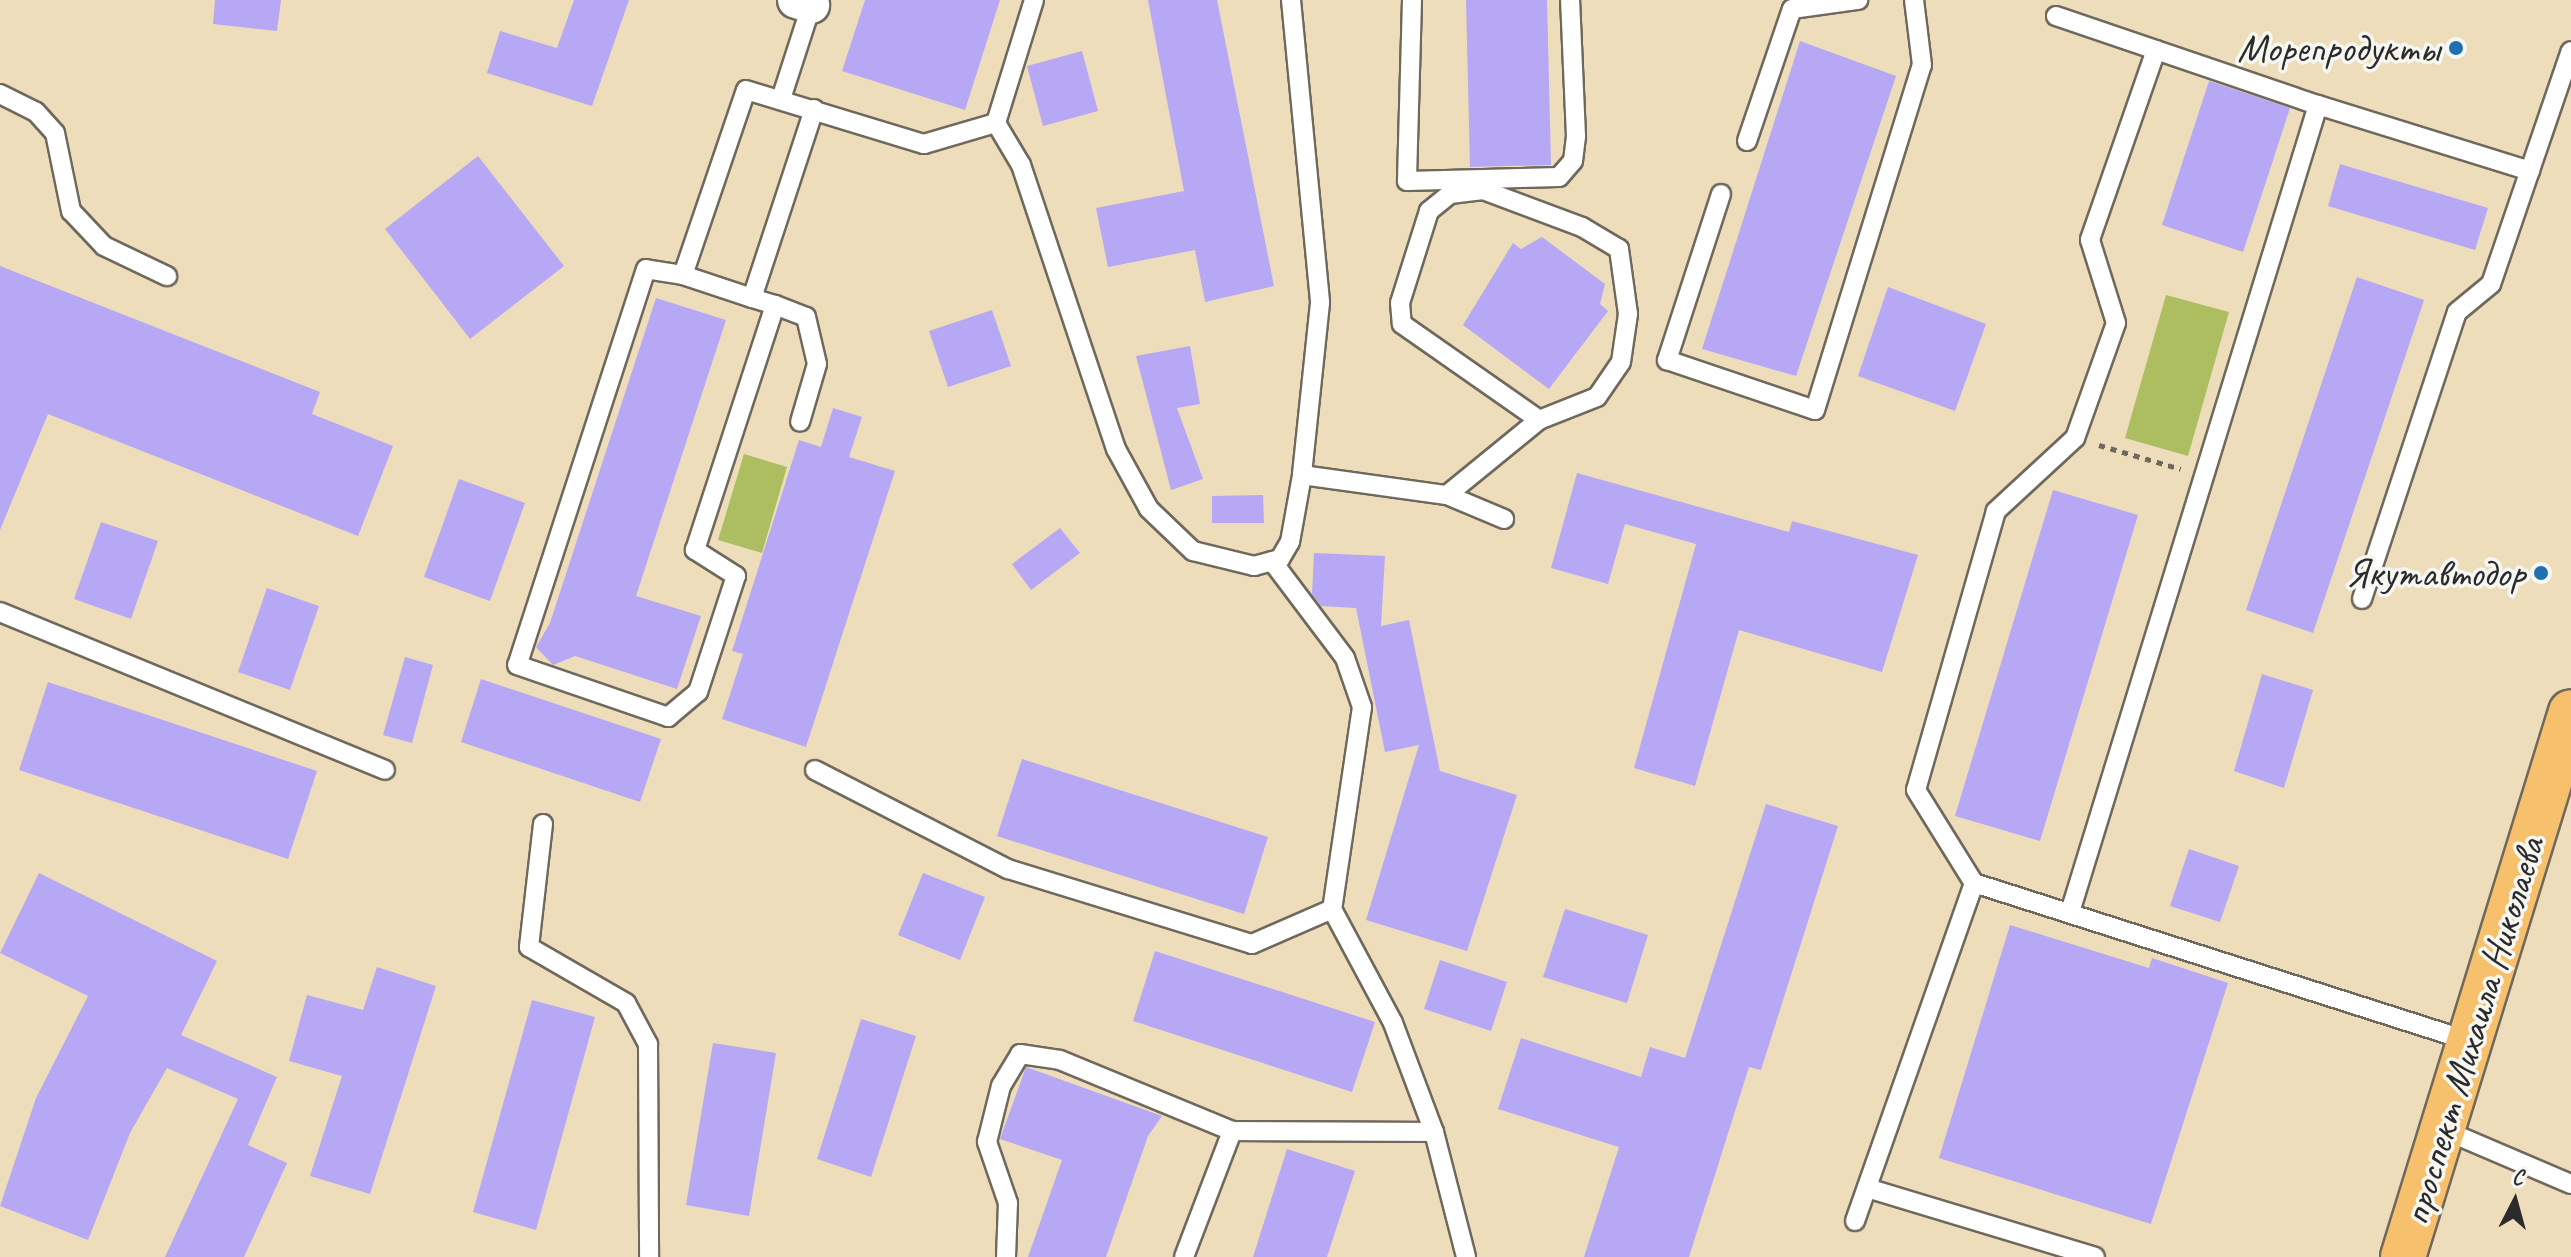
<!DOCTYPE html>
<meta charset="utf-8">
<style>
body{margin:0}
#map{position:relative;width:2571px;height:1257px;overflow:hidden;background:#edb;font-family:Caveat,sans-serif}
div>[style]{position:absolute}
.green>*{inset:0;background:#adbe61}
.building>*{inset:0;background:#b6a8f4}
.path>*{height:5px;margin-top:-2.5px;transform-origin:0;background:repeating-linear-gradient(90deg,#6f695d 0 6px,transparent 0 12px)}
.roads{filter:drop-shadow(2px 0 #6f695d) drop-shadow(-2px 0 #6f695d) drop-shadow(0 2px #6f695d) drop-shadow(0 -2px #6f695d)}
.service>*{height:18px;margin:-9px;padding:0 9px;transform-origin:9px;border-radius:9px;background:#fff}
.minor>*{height:36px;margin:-18px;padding:0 18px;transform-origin:18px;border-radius:18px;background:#fff}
.primary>*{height:44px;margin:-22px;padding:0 22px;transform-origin:22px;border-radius:22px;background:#f7c06c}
.dots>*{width:22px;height:22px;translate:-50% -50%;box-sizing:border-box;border:4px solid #f6f6f2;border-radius:50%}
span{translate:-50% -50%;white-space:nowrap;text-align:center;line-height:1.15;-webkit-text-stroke:7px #f6f6f2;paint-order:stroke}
.poi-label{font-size:40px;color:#2b2b2b}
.right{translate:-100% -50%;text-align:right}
.street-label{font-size:40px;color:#2b2b2b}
.north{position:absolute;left:2475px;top:1161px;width:80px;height:80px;-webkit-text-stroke:6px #f6f6f2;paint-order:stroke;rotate:6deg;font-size:22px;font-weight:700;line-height:32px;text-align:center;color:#2b2b2b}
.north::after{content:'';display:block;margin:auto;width:28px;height:36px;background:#2b2b2b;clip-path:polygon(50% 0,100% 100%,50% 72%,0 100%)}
</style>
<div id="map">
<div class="green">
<div style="clip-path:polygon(2166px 295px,2229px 312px,2188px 456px,2125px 438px)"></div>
<div style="clip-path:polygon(744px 454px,787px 467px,762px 553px,718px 540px)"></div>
</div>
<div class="building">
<div style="clip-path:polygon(215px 0,281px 0,277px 31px,213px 24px)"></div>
<div style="clip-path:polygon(574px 0,629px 0,592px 106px,487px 73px,500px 31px,557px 48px)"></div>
<div style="clip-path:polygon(865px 0,1000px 0,965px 110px,842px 71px)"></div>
<div style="clip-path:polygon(1148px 0,1217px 0,1274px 286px,1205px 302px,1195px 250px,1108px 267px,1096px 208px,1184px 191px)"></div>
<div style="clip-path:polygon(1466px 0,1547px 0,1551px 165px,1470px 167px)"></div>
<div style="clip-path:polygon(1800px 41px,1896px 76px,1796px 376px,1702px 349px)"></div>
<div style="clip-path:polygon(1082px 51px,1098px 111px,1043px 126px,1027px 66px)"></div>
<div style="clip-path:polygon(2209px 81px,2290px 108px,2243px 252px,2162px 225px)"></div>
<div style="clip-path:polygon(478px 156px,564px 266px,470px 339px,385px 229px)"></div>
<div style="clip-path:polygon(2340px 164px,2488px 208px,2475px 250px,2328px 206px)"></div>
<div style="clip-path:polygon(1542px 237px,1605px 284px,1600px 304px,1608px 311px,1549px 389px,1463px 325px,1513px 243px,1521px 249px)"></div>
<div style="clip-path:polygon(0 266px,320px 392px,312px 414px,393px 446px,358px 536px,48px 414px,0 530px)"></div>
<div style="clip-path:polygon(2357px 277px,2424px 300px,2313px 633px,2246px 610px)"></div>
<div style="clip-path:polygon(1888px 287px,1986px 324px,1955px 411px,1858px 376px)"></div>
<div style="clip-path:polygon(656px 298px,726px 320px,636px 596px,701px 616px,677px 689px,575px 656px,553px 665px,536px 647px,550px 623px)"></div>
<div style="clip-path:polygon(992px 310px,1011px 366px,948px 387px,929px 331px)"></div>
<div style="clip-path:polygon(1190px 346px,1200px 404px,1177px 408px,1203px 479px,1171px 490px,1136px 356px)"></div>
<div style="clip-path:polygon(833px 408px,862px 417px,849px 457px,895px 471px,806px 747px,722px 719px,743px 654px,732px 651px,799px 440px,821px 447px)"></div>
<div style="clip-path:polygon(1577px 473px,1789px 532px,1792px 521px,1918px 555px,1882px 672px,1739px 630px,1695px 786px,1634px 768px,1696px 544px,1625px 524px,1608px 584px,1551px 568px)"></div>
<div style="clip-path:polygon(459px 479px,525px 503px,490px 601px,424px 577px)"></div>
<div style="clip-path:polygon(2053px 490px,2138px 515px,2040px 841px,1955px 816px)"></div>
<div style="clip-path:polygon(1263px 495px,1264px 523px,1212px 523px,1212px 496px)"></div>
<div style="clip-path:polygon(101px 522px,158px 541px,131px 619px,74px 599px)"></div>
<div style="clip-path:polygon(1060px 528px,1080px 553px,1031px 590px,1012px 564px)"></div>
<div style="clip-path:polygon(1314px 553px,1385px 556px,1381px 626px,1409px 620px,1440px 771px,1517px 795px,1467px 951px,1366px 920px,1419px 745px,1385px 752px,1356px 608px,1321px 606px,1312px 594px)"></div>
<div style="clip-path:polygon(267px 588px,319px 606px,290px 690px,238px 672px)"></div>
<div style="clip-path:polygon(405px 657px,433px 665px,412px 743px,383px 735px)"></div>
<div style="clip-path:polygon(2262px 674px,2313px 690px,2284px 788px,2234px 771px)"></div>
<div style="clip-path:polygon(481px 679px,661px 739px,640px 802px,461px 742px)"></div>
<div style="clip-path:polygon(48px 682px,317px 771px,288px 859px,19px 770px)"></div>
<div style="clip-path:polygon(1022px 759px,1268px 837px,1244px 914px,997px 836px)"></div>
<div style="clip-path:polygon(1766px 804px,1838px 826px,1761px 1070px,1749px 1067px,1689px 1257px,1584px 1257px,1619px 1147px,1498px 1109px,1521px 1038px,1641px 1077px,1650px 1047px,1685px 1058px)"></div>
<div style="clip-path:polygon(2189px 849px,2239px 866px,2220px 922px,2170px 906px)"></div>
<div style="clip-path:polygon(39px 873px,217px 961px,181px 1035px,277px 1077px,248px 1145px,287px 1163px,244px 1257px,165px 1257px,238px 1099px,167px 1068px,130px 1133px,88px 1240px,0 1206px,36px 1098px,88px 996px,0 953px)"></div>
<div style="clip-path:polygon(923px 873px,985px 897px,960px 960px,898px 935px)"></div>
<div style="clip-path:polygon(1565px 909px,1648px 935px,1627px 1003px,1543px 977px)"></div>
<div style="clip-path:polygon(2010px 925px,2149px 968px,2152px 958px,2228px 983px,2151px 1224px,1939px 1158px)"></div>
<div style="clip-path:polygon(1155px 951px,1375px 1022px,1352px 1092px,1133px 1021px)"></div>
<div style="clip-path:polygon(1440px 960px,1507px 982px,1491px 1031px,1424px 1009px)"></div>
<div style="clip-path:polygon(377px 967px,436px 986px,370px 1194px,310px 1176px,342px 1076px,289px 1061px,307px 995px,363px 1010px)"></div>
<div style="clip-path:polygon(532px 1000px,595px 1017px,536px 1230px,473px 1212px)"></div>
<div style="clip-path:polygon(861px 1019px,916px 1036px,871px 1177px,817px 1159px)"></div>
<div style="clip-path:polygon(713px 1043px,776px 1053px,749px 1216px,686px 1205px)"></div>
<div style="clip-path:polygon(1026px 1067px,1162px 1116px,1148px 1136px,1106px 1257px,1028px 1257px,1062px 1160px,1000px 1139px)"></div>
<div style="clip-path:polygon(1287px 1149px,1355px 1171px,1327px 1257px,1253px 1257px)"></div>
</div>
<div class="path">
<div style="left:2099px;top:445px;width:85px;rotate:16.3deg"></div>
</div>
<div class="roads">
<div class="service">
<div style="left:1034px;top:0;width:129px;rotate:107.2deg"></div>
<div style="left:996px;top:123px;width:49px;rotate:59.2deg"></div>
<div style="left:1021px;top:165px;width:299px;rotate:71.5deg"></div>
<div style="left:1116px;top:449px;width:68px;rotate:61.2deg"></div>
<div style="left:1149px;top:509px;width:61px;rotate:43.7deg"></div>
<div style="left:1193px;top:551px;width:63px;rotate:13.8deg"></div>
<div style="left:1254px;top:566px;width:27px;rotate:-15deg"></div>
<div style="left:1280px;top:559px;width:20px;rotate:-60deg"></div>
<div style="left:1290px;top:542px;width:68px;rotate:-79.8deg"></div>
<div style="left:1302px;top:475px;width:146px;rotate:7.9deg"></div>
<div style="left:1447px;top:495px;width:62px;rotate:22.8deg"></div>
<div style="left:1291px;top:0;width:304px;rotate:84.5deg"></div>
<div style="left:1320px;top:303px;width:173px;rotate:96deg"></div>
<div style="left:1412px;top:0;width:181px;rotate:91.6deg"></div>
<div style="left:1407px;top:181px;width:152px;rotate:-1.5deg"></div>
<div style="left:1559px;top:177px;width:21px;rotate:-49deg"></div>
<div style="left:1573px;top:161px;width:25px;rotate:-83deg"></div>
<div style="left:1576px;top:136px;width:136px;rotate:-92.5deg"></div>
<div style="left:2056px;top:16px;width:277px;rotate:18.8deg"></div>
<div style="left:2318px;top:105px;width:844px;rotate:107.08deg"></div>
<div style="left:2156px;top:50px;width:201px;rotate:109.2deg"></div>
<div style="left:2090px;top:240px;width:87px;rotate:72.6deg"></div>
<div style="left:2116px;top:323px;width:122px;rotate:109.6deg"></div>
<div style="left:2075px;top:438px;width:108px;rotate:137.3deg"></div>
<div style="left:1996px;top:511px;width:290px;rotate:106deg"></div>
<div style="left:1916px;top:790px;width:110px;rotate:58.1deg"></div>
<div style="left:1974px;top:883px;width:520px;rotate:17.7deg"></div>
<div style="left:0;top:94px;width:40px;rotate:26.6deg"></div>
<div style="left:36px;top:112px;width:28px;rotate:48deg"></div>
<div style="left:55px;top:133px;width:80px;rotate:78.4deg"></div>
<div style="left:71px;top:211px;width:48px;rotate:46.7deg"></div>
<div style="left:104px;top:246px;width:70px;rotate:25.5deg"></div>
<div style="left:781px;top:99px;width:104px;rotate:-72.1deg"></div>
<div style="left:2318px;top:105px;width:222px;rotate:17.3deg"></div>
<div style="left:1747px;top:141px;width:139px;rotate:-71.2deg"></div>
<div style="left:1792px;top:9px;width:67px;rotate:-7.8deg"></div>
<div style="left:1721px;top:194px;width:175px;rotate:108deg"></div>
<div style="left:1667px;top:360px;width:156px;rotate:18.7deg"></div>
<div style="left:1815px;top:410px;width:361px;rotate:-72.8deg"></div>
<div style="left:1922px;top:65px;width:65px;rotate:-97deg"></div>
<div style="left:683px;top:275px;width:37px;rotate:-171deg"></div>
<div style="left:646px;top:269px;width:416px;rotate:108deg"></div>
<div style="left:517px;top:665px;width:160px;rotate:19deg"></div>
<div style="left:668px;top:717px;width:39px;rotate:-40deg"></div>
<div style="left:698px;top:692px;width:122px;rotate:-71.9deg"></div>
<div style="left:736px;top:576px;width:49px;rotate:-147.6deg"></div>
<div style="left:695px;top:550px;width:258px;rotate:-71.9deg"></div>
<div style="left:775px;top:305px;width:24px;rotate:-163deg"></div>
<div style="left:752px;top:298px;width:199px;rotate:-71.8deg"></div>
<div style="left:752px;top:298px;width:73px;rotate:-161.6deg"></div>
<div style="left:683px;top:275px;width:195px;rotate:-71.2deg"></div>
<div style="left:746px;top:90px;width:186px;rotate:16.9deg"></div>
<div style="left:924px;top:144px;width:75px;rotate:-16.3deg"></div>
<div style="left:775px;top:305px;width:33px;rotate:21deg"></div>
<div style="left:806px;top:317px;width:48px;rotate:76.8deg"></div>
<div style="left:817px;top:364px;width:60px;rotate:106.3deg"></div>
<div style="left:1447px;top:495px;width:119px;rotate:-39.2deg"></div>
<div style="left:1539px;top:420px;width:62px;rotate:-21.6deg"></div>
<div style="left:1597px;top:397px;width:42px;rotate:-55.6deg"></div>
<div style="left:1621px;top:362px;width:49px;rotate:-81.7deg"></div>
<div style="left:1628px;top:314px;width:66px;rotate:-97.9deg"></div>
<div style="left:1619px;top:249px;width:43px;rotate:-149.3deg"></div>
<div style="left:1582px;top:227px;width:106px;rotate:-159.5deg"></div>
<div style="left:1483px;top:190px;width:33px;rotate:173deg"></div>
<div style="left:1450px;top:194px;width:27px;rotate:141deg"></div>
<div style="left:1429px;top:211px;width:96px;rotate:107.5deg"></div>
<div style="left:1400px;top:303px;width:21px;rotate:85deg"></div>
<div style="left:1402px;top:324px;width:167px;rotate:35deg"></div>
<div style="left:1272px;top:561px;width:121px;rotate:53deg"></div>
<div style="left:1345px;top:658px;width:52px;rotate:70.9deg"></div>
<div style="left:1362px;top:707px;width:204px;rotate:98.4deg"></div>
<div style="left:1332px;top:909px;width:129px;rotate:61.8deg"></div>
<div style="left:1393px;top:1023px;width:116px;rotate:69.4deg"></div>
<div style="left:1434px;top:1132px;width:129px;rotate:75.6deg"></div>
<div style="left:2362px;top:599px;width:302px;rotate:-71.7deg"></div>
<div style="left:2457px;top:312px;width:44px;rotate:-39.5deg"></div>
<div style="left:2491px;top:284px;width:246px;rotate:-71.1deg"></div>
<div style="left:0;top:612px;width:416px;rotate:22.3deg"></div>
<div style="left:815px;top:770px;width:217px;rotate:27.2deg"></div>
<div style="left:1008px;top:869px;width:255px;rotate:17.1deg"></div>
<div style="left:1252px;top:944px;width:87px;rotate:-23.6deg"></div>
<div style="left:543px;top:824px;width:124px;rotate:96.5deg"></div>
<div style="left:529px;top:947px;width:112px;rotate:30deg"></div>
<div style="left:626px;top:1003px;width:47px;rotate:61.8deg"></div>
<div style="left:648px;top:1044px;width:213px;rotate:89.7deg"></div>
<div style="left:2442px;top:1129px;width:140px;rotate:23.1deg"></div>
<div style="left:1867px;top:1188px;width:238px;rotate:16.8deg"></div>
<div style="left:1855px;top:1221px;width:358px;rotate:-70.6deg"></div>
<div style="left:1006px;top:1257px;width:54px;rotate:-87.9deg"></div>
<div style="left:1008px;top:1203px;width:65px;rotate:-109deg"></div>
<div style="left:987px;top:1142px;width:58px;rotate:-76deg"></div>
<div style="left:1001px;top:1086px;width:37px;rotate:-59deg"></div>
<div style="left:1020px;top:1054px;width:40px;rotate:8.5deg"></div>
<div style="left:1060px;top:1060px;width:186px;rotate:22.4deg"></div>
<div style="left:1232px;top:1131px;width:202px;rotate:0.3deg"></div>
<div style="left:1184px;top:1257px;width:135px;rotate:-69.1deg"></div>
</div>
<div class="minor">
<div style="left:796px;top:0;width:16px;rotate:18deg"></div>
</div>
<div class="primary">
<div style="left:2403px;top:1257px;width:570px;rotate:-72.87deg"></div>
</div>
</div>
<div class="dots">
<div style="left:2456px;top:48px;background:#1f6fb2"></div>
<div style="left:2541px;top:573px;background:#1f6fb2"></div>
</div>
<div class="poi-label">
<span class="right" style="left:2440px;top:48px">Морепродукты</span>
<span class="right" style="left:2525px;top:573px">Якутавтодор</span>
</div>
<div class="street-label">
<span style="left:2473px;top:1031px;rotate:-73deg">проспект Михаила Николаева</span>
</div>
<div class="north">С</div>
</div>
